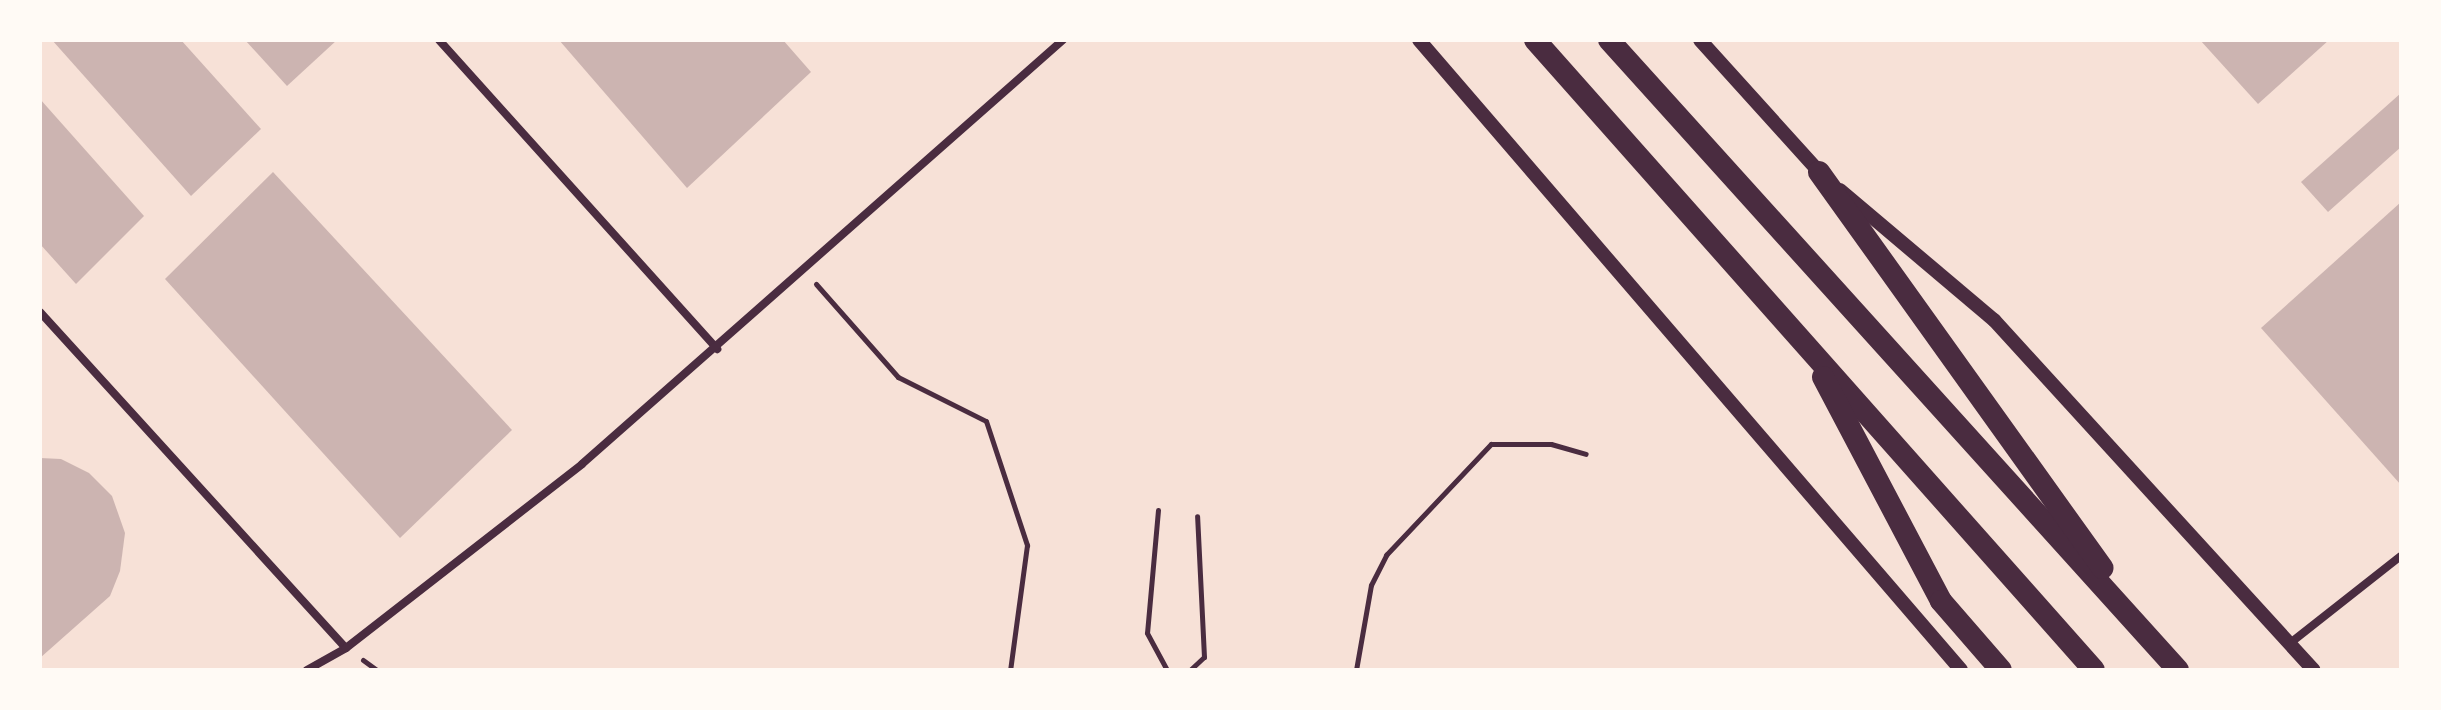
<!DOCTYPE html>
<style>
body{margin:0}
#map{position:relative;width:2441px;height:710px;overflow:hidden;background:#f7e1d7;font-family:"Alegreya Sans",sans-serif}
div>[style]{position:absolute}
.building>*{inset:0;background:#ccb4b1}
.path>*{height:5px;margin:-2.5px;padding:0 2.5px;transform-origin:2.5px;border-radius:2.5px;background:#4a2c40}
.minor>*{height:8px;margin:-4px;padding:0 4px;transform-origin:4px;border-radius:4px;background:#4a2c40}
.tertiary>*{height:14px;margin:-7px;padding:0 7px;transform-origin:7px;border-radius:7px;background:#4a2c40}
.trunk>*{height:22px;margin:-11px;padding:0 11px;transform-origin:11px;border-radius:11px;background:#4a2c40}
span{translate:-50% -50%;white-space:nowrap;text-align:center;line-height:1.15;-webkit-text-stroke:6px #fffaf5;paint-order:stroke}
.frame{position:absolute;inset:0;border:42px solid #fffaf5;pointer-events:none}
</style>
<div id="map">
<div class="building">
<div style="clip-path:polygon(52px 40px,181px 40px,261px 129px,191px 196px)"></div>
<div style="clip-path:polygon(245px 40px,337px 40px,287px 86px)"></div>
<div style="clip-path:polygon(559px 40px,783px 40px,811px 72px,687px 188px)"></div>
<div style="clip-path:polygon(2200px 40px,2329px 40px,2258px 104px)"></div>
<div style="clip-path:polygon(2401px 93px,2401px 147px,2328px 212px,2301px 182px)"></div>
<div style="clip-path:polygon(40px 99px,144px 216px,76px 284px,40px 244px)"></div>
<div style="clip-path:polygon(273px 172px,512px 430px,400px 538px,165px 279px)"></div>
<div style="clip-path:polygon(2401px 202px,2401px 485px,2261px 328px)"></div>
<div style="clip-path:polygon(40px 458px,61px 459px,89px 473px,112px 496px,125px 533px,120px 571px,110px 596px,40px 658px)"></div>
</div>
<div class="path">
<div style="left:816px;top:284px;width:124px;rotate:48.6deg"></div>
<div style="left:898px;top:377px;width:98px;rotate:26.6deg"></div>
<div style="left:986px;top:421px;width:131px;rotate:71.7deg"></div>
<div style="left:1027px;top:545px;width:126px;rotate:97.7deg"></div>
<div style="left:1158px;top:510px;width:123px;rotate:95.1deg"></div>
<div style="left:1147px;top:633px;width:42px;rotate:61.6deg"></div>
<div style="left:363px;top:660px;width:17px;rotate:36deg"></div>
<div style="left:1190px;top:670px;width:19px;rotate:-43deg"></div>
<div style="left:1204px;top:657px;width:141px;rotate:-92.8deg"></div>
<div style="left:1356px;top:670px;width:86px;rotate:-80deg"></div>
<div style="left:1371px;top:585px;width:34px;rotate:-63deg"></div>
<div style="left:1386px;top:555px;width:153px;rotate:-46.6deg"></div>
<div style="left:1491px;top:444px;width:60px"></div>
<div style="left:1551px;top:444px;width:36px;rotate:16deg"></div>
</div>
<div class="minor">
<div style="left:439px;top:40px;width:416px;rotate:48deg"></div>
<div style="left:40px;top:312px;width:454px;rotate:47.7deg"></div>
<div style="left:2289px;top:644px;width:142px;rotate:-38.2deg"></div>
<div style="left:307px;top:670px;width:45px;rotate:-29.4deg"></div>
<div style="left:346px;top:648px;width:299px;rotate:-37.9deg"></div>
<div style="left:582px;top:464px;width:641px;rotate:-41.4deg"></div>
</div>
<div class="tertiary">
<div style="left:1419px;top:40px;width:831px;rotate:49.29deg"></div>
<div style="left:1700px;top:40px;width:185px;rotate:47.9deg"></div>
<div style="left:1840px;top:190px;width:202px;rotate:40.2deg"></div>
<div style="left:1994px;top:320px;width:474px;rotate:47.6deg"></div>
</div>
<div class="trunk">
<div style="left:1535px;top:40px;width:842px;rotate:48.42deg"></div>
<div style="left:1609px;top:40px;width:849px;rotate:47.91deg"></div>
<div style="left:1819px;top:172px;width:487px;rotate:54.4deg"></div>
<div style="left:1823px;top:377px;width:253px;rotate:62.2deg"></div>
<div style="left:1941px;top:601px;width:91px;rotate:49deg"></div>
</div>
<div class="frame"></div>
</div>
